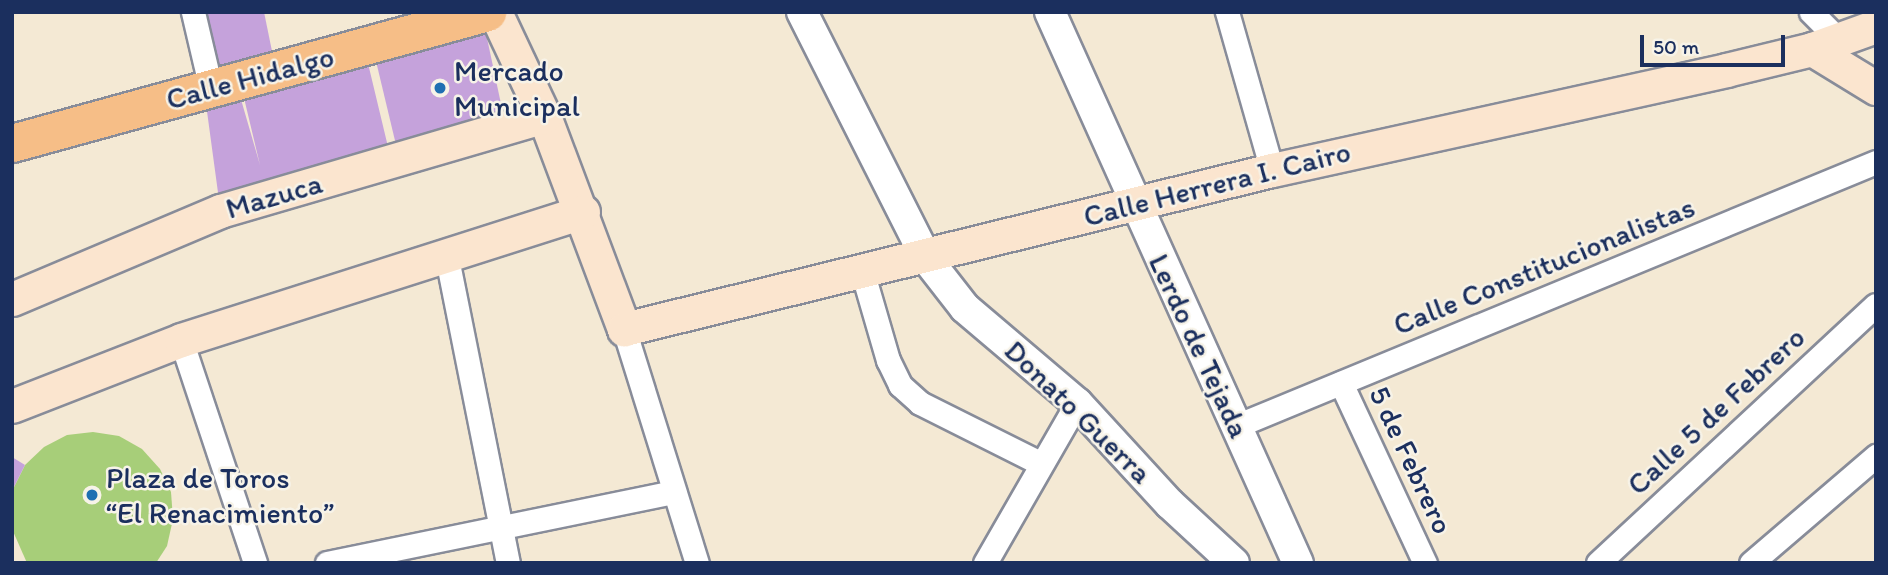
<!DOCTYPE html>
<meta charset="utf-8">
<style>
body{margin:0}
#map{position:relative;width:1888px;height:575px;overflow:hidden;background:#f4e9d4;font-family:Itim,sans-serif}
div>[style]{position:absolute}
.green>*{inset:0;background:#a7ce79}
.building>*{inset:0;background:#c5a2db}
.roads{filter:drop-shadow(2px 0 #888c99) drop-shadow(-2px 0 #888c99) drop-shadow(0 2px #888c99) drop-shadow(0 -2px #888c99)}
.minor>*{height:23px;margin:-11.5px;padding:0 11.5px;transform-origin:11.5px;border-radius:11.5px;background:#fff}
.tertiary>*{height:30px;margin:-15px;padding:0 15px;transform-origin:15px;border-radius:15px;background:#fff}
.secondary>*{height:33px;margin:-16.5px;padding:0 16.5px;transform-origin:16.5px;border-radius:16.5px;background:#fbe5cf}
.primary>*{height:37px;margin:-18.5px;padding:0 18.5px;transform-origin:18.5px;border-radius:18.5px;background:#f6be87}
.dots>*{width:19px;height:19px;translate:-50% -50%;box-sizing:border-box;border:4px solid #f7f3e8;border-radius:50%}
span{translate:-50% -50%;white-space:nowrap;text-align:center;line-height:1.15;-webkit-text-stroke:5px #f7f3e8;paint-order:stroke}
.poi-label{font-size:30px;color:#1b2f5e}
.left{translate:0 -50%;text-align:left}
.street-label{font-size:30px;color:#1b2f5e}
.frame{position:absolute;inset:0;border:14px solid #1b2f5e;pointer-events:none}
.scale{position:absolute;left:1640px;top:35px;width:145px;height:32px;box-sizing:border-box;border:4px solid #1b2f5e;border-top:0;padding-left:9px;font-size:21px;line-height:24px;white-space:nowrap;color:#1b2f5e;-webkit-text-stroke:5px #f7f3e8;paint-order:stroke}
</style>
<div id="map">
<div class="green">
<div style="clip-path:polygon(93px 432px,119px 436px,142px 449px,160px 469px,171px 492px,173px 519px,167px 546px,156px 563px,27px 563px,12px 529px,13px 489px,25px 465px,44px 447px,67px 435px)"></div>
</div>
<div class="building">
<div style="clip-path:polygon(201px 12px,264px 12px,274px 61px,219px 76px)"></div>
<div style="clip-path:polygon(484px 24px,504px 118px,397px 149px,375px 57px)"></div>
<div style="clip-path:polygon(366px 55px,389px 151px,219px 200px,206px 104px,240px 96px,260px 165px,244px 98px)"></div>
<div style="clip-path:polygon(12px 457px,25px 465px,12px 491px)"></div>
</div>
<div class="roads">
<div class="minor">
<div style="left:193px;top:12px;width:79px;rotate:76.8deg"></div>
<div style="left:1227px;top:12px;width:164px;rotate:74.1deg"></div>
<div style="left:1811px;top:12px;width:35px;rotate:45deg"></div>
<div style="left:446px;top:253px;width:316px;rotate:78.7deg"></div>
<div style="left:863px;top:274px;width:90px;rotate:73.8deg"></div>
<div style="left:888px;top:360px;width:28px;rotate:64deg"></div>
<div style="left:900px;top:385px;width:27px;rotate:42deg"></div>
<div style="left:920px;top:403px;width:132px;rotate:26.6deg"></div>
<div style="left:624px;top:329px;width:245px;rotate:72.7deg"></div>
<div style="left:181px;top:340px;width:235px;rotate:71.6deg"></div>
<div style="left:1341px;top:383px;width:199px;rotate:65deg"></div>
<div style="left:1236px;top:426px;width:692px;rotate:-22.42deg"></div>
<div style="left:327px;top:563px;width:352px;rotate:-11.6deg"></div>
<div style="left:985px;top:563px;width:185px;rotate:-60.1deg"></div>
<div style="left:1598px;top:563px;width:379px;rotate:-42.9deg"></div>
<div style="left:1751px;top:563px;width:165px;rotate:-40.6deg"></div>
</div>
<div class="tertiary">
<div style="left:802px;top:12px;width:275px;rotate:63.2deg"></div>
<div style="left:926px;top:258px;width:63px;rotate:52deg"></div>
<div style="left:965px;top:308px;width:147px;rotate:40.3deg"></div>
<div style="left:1077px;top:403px;width:137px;rotate:47.4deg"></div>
<div style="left:1170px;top:504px;width:87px;rotate:42.7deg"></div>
<div style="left:1050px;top:12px;width:604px;rotate:65.77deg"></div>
</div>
<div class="secondary">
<div style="left:495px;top:12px;width:115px;rotate:64.8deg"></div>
<div style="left:544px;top:116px;width:228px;rotate:69.4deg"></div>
<div style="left:624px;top:329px;width:667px;rotate:-13.79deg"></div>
<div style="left:1272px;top:170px;width:465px;rotate:-12.4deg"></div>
<div style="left:1726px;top:70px;width:89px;rotate:-13.7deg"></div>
<div style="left:1812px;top:49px;width:68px;rotate:-19.8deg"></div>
<div style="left:1812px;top:49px;width:75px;rotate:31.4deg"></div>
<div style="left:12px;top:299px;width:226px;rotate:-22.9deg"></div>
<div style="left:220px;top:211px;width:338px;rotate:-16.3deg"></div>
<div style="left:12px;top:406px;width:181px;rotate:-21.3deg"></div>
<div style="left:181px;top:340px;width:422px;rotate:-17.7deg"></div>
</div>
<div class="primary">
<div style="left:12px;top:143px;width:493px;rotate:-15.4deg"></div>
</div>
</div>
<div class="dots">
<div style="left:440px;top:88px;background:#1f6fb2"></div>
<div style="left:92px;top:495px;background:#1f6fb2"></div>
</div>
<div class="poi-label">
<span class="left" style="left:454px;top:88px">Mercado<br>Municipal</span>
<span class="left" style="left:106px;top:495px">Plaza de Toros<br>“El Renacimiento”</span>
</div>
<div class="street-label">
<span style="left:250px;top:78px;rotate:-15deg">Calle Hidalgo</span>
<span style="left:1217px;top:184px;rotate:-14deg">Calle Herrera I. Cairo</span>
<span style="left:274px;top:196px;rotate:-16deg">Mazuca</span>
<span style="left:1544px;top:266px;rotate:-22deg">Calle Constitucionalistas</span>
<span style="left:1199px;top:346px;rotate:65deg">Lerdo de Tejada</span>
<span style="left:1716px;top:411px;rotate:-43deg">Calle 5 de Febrero</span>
<span style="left:1078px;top:412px;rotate:44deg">Donato Guerra</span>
<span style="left:1411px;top:460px;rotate:65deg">5 de Febrero</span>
</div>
<div class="frame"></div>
<div class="scale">50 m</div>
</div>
